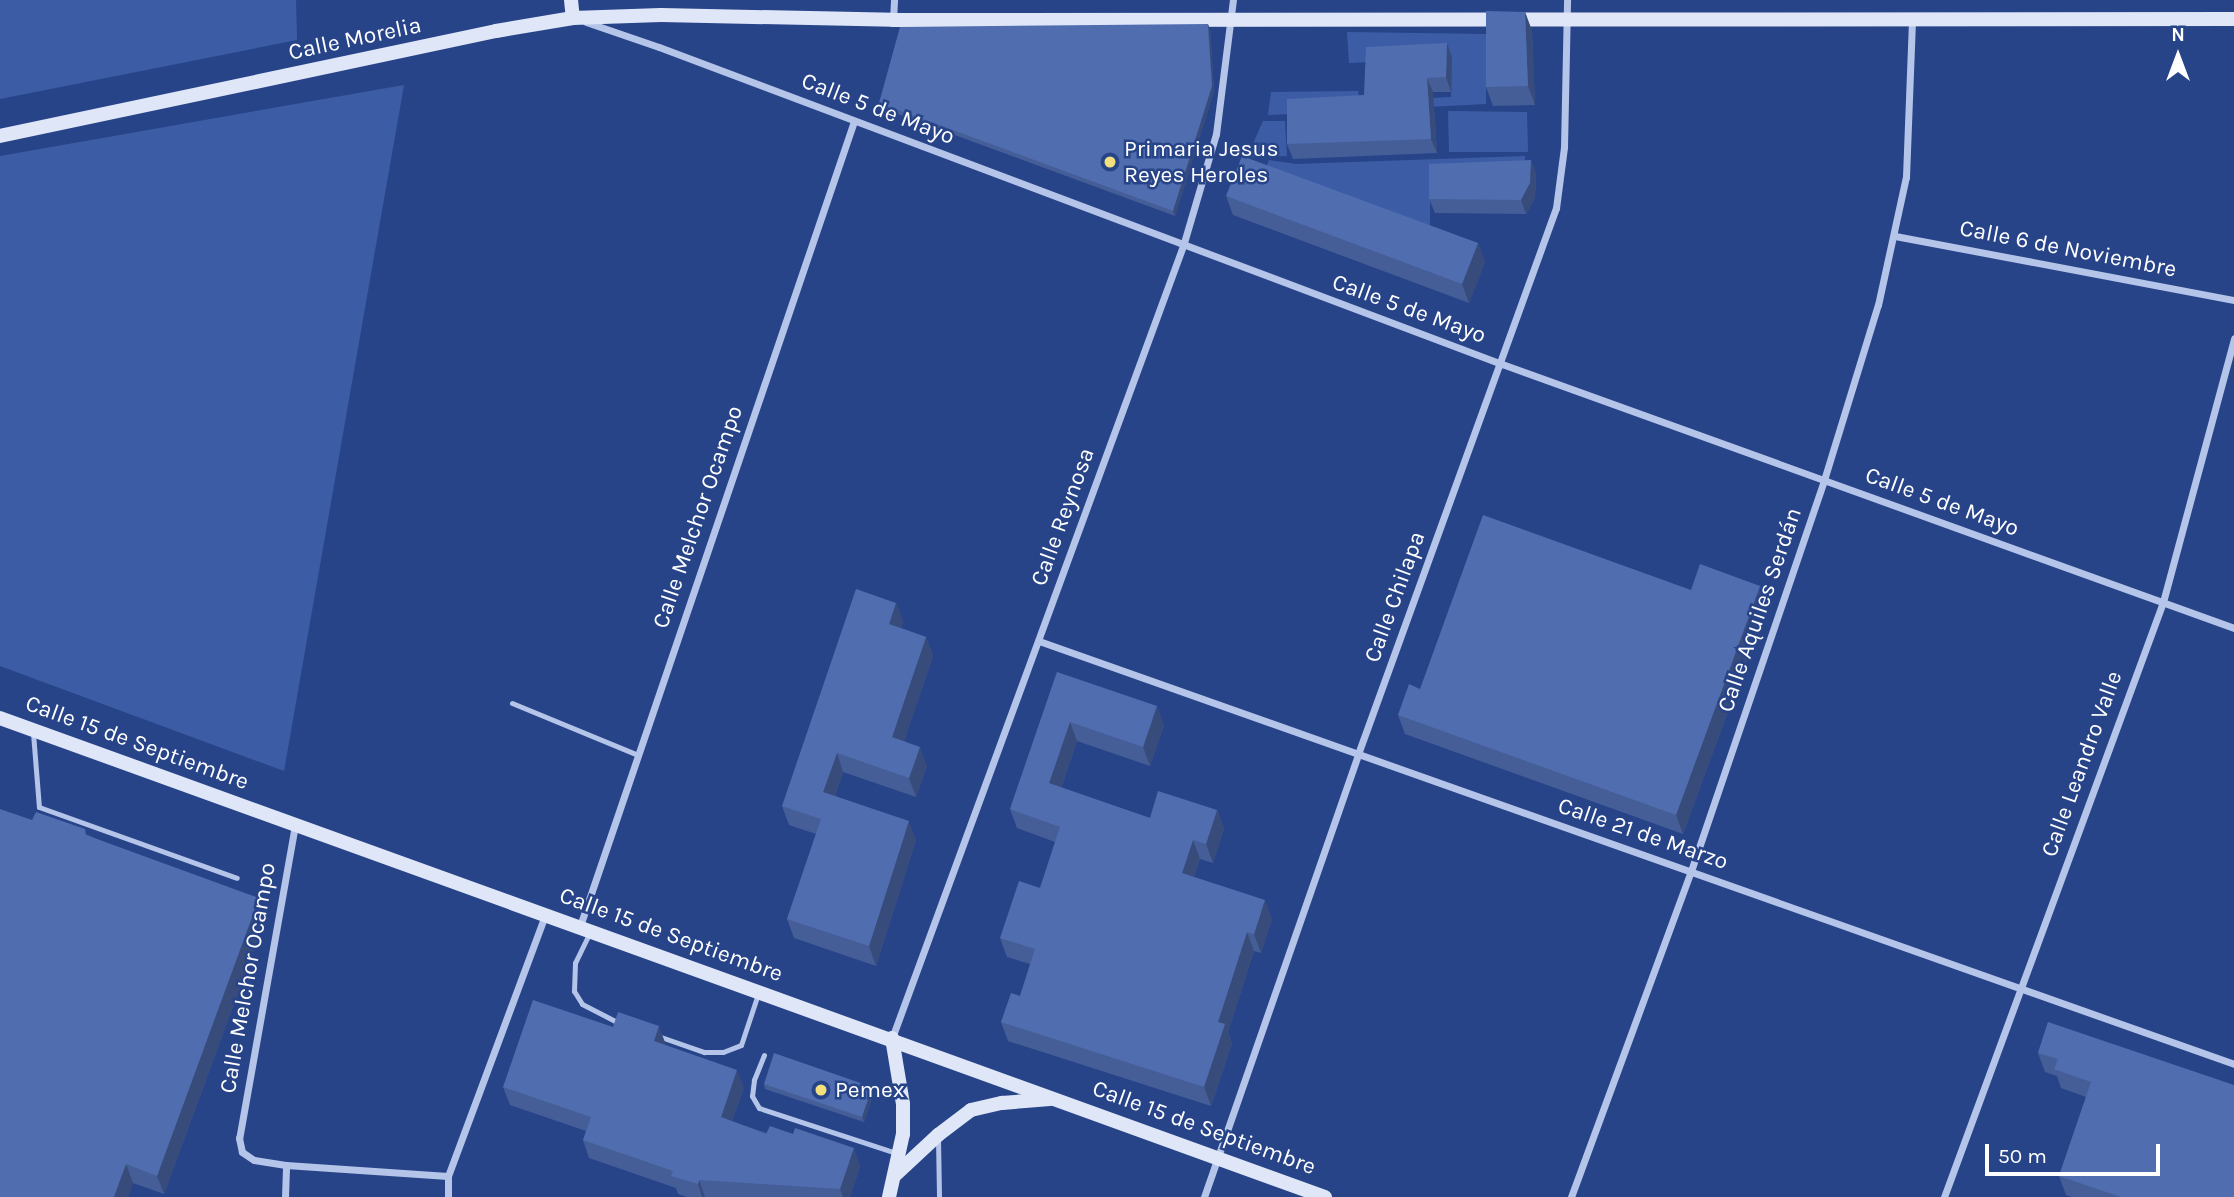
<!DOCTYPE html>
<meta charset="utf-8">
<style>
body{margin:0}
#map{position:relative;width:2234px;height:1197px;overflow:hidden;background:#284489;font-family:Karla,sans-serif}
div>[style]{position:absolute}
.green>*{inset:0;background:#3c5da5}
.lane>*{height:5px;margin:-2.5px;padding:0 2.5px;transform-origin:2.5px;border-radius:2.5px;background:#b5c5e9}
.street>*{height:7px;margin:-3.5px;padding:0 3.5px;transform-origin:3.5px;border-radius:3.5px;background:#b5c5e9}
.secondary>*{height:14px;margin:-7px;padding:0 7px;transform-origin:7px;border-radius:7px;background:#dfe6f8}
.wall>*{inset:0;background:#455e97}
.shaded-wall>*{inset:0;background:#384c7b}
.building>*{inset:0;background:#506db0}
.dots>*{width:19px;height:19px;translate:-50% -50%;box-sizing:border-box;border:4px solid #284489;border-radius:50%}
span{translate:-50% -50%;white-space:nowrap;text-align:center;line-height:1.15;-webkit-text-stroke:5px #284489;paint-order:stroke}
.street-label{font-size:23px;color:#fff}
.poi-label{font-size:23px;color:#fff}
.left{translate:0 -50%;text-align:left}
.north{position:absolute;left:2143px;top:21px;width:70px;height:70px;-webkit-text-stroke:5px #284489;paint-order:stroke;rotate:0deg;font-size:19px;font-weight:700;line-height:28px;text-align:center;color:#fff}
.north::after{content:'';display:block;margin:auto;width:24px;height:32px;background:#fff;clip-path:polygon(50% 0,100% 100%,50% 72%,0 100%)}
.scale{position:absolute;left:1985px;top:1144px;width:175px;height:32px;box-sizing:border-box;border:4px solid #fff;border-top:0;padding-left:9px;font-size:21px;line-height:24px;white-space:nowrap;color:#fff;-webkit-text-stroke:5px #284489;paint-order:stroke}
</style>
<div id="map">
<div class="green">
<div style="clip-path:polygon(0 0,296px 0,297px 40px,0 99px)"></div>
<div style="clip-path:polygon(1347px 32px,1486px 34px,1486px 104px,1268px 115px,1271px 92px,1358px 91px,1360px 102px,1451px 97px,1452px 58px,1349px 63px)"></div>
<div style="clip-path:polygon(404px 85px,284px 771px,0 666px,0 156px)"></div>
<div style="clip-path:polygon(1448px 111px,1527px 112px,1528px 152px,1449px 152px)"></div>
<div style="clip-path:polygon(1263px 121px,1285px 121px,1287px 156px,1247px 157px)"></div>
<div style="clip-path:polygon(1525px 156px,1525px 173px,1430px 174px,1430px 237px,1262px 177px,1269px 160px,1296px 164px)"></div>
</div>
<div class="lane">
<div style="left:512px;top:703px;width:136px;rotate:22.4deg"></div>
<div style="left:33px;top:733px;width:74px;rotate:85.4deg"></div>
<div style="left:39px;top:807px;width:210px;rotate:19.7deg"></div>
<div style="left:590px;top:932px;width:34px;rotate:116deg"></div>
<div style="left:575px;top:963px;width:28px;rotate:92deg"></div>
<div style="left:574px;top:991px;width:15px;rotate:58deg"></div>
<div style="left:582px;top:1004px;width:42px;rotate:27.2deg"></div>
<div style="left:658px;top:1036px;width:49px;rotate:19.2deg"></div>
<div style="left:704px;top:1052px;width:19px"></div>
<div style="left:723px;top:1052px;width:19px;rotate:-21deg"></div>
<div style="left:741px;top:1045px;width:54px;rotate:-71.6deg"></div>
<div style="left:764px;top:1055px;width:27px;rotate:112deg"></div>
<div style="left:754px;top:1080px;width:16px;rotate:97deg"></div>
<div style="left:752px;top:1096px;width:14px;rotate:60deg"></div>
<div style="left:759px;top:1108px;width:144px;rotate:18.2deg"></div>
<div style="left:938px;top:1138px;width:59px;rotate:89deg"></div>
</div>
<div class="street">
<div style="left:893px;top:20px;width:20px;rotate:-87deg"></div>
<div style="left:586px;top:22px;width:77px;rotate:18.9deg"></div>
<div style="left:659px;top:47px;width:901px;rotate:20.61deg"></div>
<div style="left:1502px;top:364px;width:778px;rotate:19.83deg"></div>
<div style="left:1895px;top:236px;width:345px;rotate:10.7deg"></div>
<div style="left:1039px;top:641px;width:1268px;rotate:19.49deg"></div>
<div style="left:295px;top:825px;width:318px;rotate:100.1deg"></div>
<div style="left:239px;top:1138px;width:14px;rotate:78deg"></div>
<div style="left:242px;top:1152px;width:14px;rotate:34deg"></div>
<div style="left:254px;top:1160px;width:32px;rotate:9deg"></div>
<div style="left:286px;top:1165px;width:162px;rotate:3.9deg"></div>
<div style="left:580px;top:926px;width:850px;rotate:-71.2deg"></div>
<div style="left:892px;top:1038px;width:844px;rotate:-69.83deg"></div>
<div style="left:1183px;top:246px;width:117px;rotate:-73.6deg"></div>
<div style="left:1216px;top:134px;width:135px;rotate:-82.8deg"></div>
<div style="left:285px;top:1197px;width:32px;rotate:-88deg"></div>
<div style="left:448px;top:1197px;width:21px;rotate:-90deg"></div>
<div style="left:448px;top:1176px;width:278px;rotate:-69.6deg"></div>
<div style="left:1204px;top:1197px;width:469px;rotate:-70.8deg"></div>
<div style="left:1358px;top:754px;width:581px;rotate:-70.07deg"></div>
<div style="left:1556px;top:208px;width:62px;rotate:-82.5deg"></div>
<div style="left:1564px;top:147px;width:147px;rotate:-88.8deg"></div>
<div style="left:1571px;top:1197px;width:347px;rotate:-69.8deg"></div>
<div style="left:1691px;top:871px;width:413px;rotate:-71.2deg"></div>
<div style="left:1824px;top:480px;width:183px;rotate:-72.9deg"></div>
<div style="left:1878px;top:305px;width:131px;rotate:-77.7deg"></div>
<div style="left:1906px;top:177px;width:158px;rotate:-87.8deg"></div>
<div style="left:1944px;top:1197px;width:634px;rotate:-69.79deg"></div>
<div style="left:2163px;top:602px;width:273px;rotate:-74.9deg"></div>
</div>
<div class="secondary">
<div style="left:571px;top:0;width:18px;rotate:84deg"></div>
<div style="left:0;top:136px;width:507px;rotate:-11.95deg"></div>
<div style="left:496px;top:31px;width:78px;rotate:-9.6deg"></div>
<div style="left:573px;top:18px;width:88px;rotate:-2deg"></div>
<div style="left:661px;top:15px;width:232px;rotate:1.2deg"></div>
<div style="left:893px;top:20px;width:1341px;rotate:-0.04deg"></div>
<div style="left:0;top:718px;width:1409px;rotate:19.88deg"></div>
<div style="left:895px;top:1175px;width:59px;rotate:-42.9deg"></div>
<div style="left:938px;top:1135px;width:41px;rotate:-37.1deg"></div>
<div style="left:971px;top:1110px;width:32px;rotate:-13deg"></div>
<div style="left:1002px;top:1103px;width:48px;rotate:-4.8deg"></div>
<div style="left:889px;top:1197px;width:65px;rotate:-77.5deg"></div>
<div style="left:903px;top:1134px;width:30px;rotate:-90deg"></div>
<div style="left:903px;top:1104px;width:67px;rotate:-99.5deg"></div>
</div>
<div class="wall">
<div style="clip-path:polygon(1525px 12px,1532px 31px,1535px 105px,1493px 106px,1486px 87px)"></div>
<div style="clip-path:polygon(1210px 29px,1214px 91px,1175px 216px,881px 108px,879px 103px)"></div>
<div style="clip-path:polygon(1452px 57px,1451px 92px,1433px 92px,1437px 153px,1293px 159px,1287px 144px,1364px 95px)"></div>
<div style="clip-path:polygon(1531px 160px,1536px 174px,1535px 198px,1526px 214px,1435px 213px,1429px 199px)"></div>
<div style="clip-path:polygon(1226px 196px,1478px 243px,1485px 262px,1469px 303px,1233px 215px)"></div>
<div style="clip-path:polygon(1760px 586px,1767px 605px,1683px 834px,1405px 734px,1398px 715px,1420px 689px,1691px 590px)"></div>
<div style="clip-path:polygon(896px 603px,903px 622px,901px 628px,926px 637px,933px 656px,904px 741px,927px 766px,916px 797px,843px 772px,835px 796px,916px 840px,876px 966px,794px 938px,787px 919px,816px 834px,789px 825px,782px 806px)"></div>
<div style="clip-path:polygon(1057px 672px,1164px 725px,1150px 766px,1077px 741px,1061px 788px,1150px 818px,1217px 810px,1224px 829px,1213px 863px,1200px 859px,1194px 877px,1272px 919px,1261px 953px,1254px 951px,1228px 1032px,1232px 1043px,1211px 1106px,1008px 1041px,1001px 1022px,1020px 996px,1030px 964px,1007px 957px,1000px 938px,1040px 888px,1055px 842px,1017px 828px,1010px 809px)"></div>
<div style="clip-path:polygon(32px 820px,88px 835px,266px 917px,164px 1194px,133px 1183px,128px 1197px)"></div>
<div style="clip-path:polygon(2048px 1022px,2234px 1197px,2072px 1197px,2066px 1195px,2059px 1176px,2086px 1097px,2061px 1088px,2057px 1076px,2045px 1072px,2038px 1053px)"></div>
<div style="clip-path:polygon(665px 1045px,744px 1088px,732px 1121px,860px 1166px,850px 1197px,687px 1197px,678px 1194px,676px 1188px,589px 1158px,583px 1140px,586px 1131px,510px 1105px,503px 1087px,666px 1045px)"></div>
<div style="clip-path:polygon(764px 1084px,874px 1092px,864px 1122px,765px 1089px)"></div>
</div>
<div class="shaded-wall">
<div style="clip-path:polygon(1525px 12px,1532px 31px,1535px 105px,1528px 86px)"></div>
<div style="clip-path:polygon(1208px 24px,1210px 29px,1214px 91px,1175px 216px,1173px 211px)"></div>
<div style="clip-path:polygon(1447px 43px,1452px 57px,1451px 92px,1446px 77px)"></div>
<div style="clip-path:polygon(1427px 78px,1433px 92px,1437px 153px,1431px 139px)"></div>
<div style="clip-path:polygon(1531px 160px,1536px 174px,1535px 198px,1526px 214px,1521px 200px)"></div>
<div style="clip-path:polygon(1478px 243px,1485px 262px,1469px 303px,1462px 284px)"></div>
<div style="clip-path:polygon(1760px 586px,1767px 605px,1683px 834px,1676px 815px)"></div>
<div style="clip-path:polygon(896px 603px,903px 622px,896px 643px,889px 624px)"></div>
<div style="clip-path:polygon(926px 637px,933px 656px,899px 756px,892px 737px)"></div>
<div style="clip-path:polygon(1157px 706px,1164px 725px,1150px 766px,1143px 747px)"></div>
<div style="clip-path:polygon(1070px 722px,1077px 741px,1056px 802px,1049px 783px)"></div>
<div style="clip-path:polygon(920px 747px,927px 766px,916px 797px,909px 778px)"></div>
<div style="clip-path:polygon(837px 753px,843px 772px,830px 811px,823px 792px)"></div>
<div style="clip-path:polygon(1217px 810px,1224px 829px,1213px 863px,1206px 844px)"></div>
<div style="clip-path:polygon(909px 821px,916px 840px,876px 966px,869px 946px)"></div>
<div style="clip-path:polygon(1193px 840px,1200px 859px,1189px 892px,1182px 873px)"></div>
<div style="clip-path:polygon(259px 898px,266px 917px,164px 1194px,157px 1176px)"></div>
<div style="clip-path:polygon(1265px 900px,1272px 919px,1261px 953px,1254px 934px)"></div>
<div style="clip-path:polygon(1247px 932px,1254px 951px,1228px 1032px,1232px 1043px,1211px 1106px,1204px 1087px,1218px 1022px)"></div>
<div style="clip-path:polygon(659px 1026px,666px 1045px,661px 1060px,654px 1041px)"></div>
<div style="clip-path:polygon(737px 1070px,744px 1088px,727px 1135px,721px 1117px)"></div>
<div style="clip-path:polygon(872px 1087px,874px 1092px,864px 1122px,862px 1117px)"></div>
<div style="clip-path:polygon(854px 1148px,860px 1166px,850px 1197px,843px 1197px,840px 1189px)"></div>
<div style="clip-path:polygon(126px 1164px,133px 1183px,128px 1197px,114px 1197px)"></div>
<div style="clip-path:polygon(699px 1180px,705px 1197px,702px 1197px,698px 1184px)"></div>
</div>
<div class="building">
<div style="clip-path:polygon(1486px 11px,1525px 12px,1528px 86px,1486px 87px)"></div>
<div style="clip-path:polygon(1208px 24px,1212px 86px,1173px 211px,879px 103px,900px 27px)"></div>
<div style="clip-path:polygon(1447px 43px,1446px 77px,1427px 78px,1431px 139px,1287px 144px,1287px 99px,1364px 95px,1366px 47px)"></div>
<div style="clip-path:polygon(1242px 156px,1478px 243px,1462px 284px,1226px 196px)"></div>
<div style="clip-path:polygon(1531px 160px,1530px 183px,1521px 200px,1429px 199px,1429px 164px)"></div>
<div style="clip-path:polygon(1483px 515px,1691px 590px,1700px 564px,1760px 586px,1676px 815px,1398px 715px,1409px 684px,1420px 689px)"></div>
<div style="clip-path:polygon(856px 589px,896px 603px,889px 624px,926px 637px,892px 737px,920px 747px,909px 778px,837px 753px,823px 792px,909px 821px,869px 946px,787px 919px,821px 819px,782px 806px)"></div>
<div style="clip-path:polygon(1057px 672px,1157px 706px,1143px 747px,1070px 722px,1049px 783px,1150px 818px,1158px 791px,1217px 810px,1206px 844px,1193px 840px,1182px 873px,1265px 900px,1254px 934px,1247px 932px,1218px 1022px,1225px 1024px,1204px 1087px,1001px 1022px,1011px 993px,1020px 996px,1035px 949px,1000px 938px,1019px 881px,1040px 888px,1060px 827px,1010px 809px)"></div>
<div style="clip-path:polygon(0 809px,32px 820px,36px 812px,85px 829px,86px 835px,259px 898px,157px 1176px,126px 1164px,114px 1197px,0 1197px)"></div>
<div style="clip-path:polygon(533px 1000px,613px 1027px,618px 1012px,659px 1026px,654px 1041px,737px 1070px,721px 1117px,766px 1134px,770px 1126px,793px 1134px,795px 1128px,854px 1148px,840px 1189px,699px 1180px,698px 1184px,671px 1176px,673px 1171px,583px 1140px,591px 1117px,503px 1087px)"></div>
<div style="clip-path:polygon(2048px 1022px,2234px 1085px,2234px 1197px,2121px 1197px,2059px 1176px,2091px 1082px,2054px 1069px,2058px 1059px,2038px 1053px)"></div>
<div style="clip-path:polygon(774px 1053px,872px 1087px,862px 1117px,764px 1084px)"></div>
</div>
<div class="dots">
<div style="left:1110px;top:162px;background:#f1e07b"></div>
<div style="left:821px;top:1090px;background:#f1e07b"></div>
</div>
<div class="street-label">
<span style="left:355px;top:39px;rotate:-12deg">Calle Morelia</span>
<span style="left:878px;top:109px;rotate:21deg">Calle 5 de Mayo</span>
<span style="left:2068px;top:249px;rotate:11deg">Calle 6 de Noviembre</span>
<span style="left:1409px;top:309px;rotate:20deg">Calle 5 de Mayo</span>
<span style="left:1942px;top:502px;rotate:20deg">Calle 5 de Mayo</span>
<span style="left:698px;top:517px;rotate:-71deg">Calle Melchor Ocampo</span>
<span style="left:1063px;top:517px;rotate:-70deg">Calle Reynosa</span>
<span style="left:1395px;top:597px;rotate:-70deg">Calle Chilapa</span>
<span style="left:1760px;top:610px;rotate:-71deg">Calle Aquiles Serdán</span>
<span style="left:137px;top:743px;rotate:20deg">Calle 15 de Septiembre</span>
<span style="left:2082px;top:764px;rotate:-70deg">Calle Leandro Valle</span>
<span style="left:1643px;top:834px;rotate:19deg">Calle 21 de Marzo</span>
<span style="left:671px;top:935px;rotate:20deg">Calle 15 de Septiembre</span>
<span style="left:248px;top:978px;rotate:-80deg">Calle Melchor Ocampo</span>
<span style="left:1204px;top:1128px;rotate:20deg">Calle 15 de Septiembre</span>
</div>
<div class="poi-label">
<span class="left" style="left:1124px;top:162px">Primaria Jesus<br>Reyes Heroles</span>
<span class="left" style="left:835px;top:1090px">Pemex</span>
</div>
<div class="north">N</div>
<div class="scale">50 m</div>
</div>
